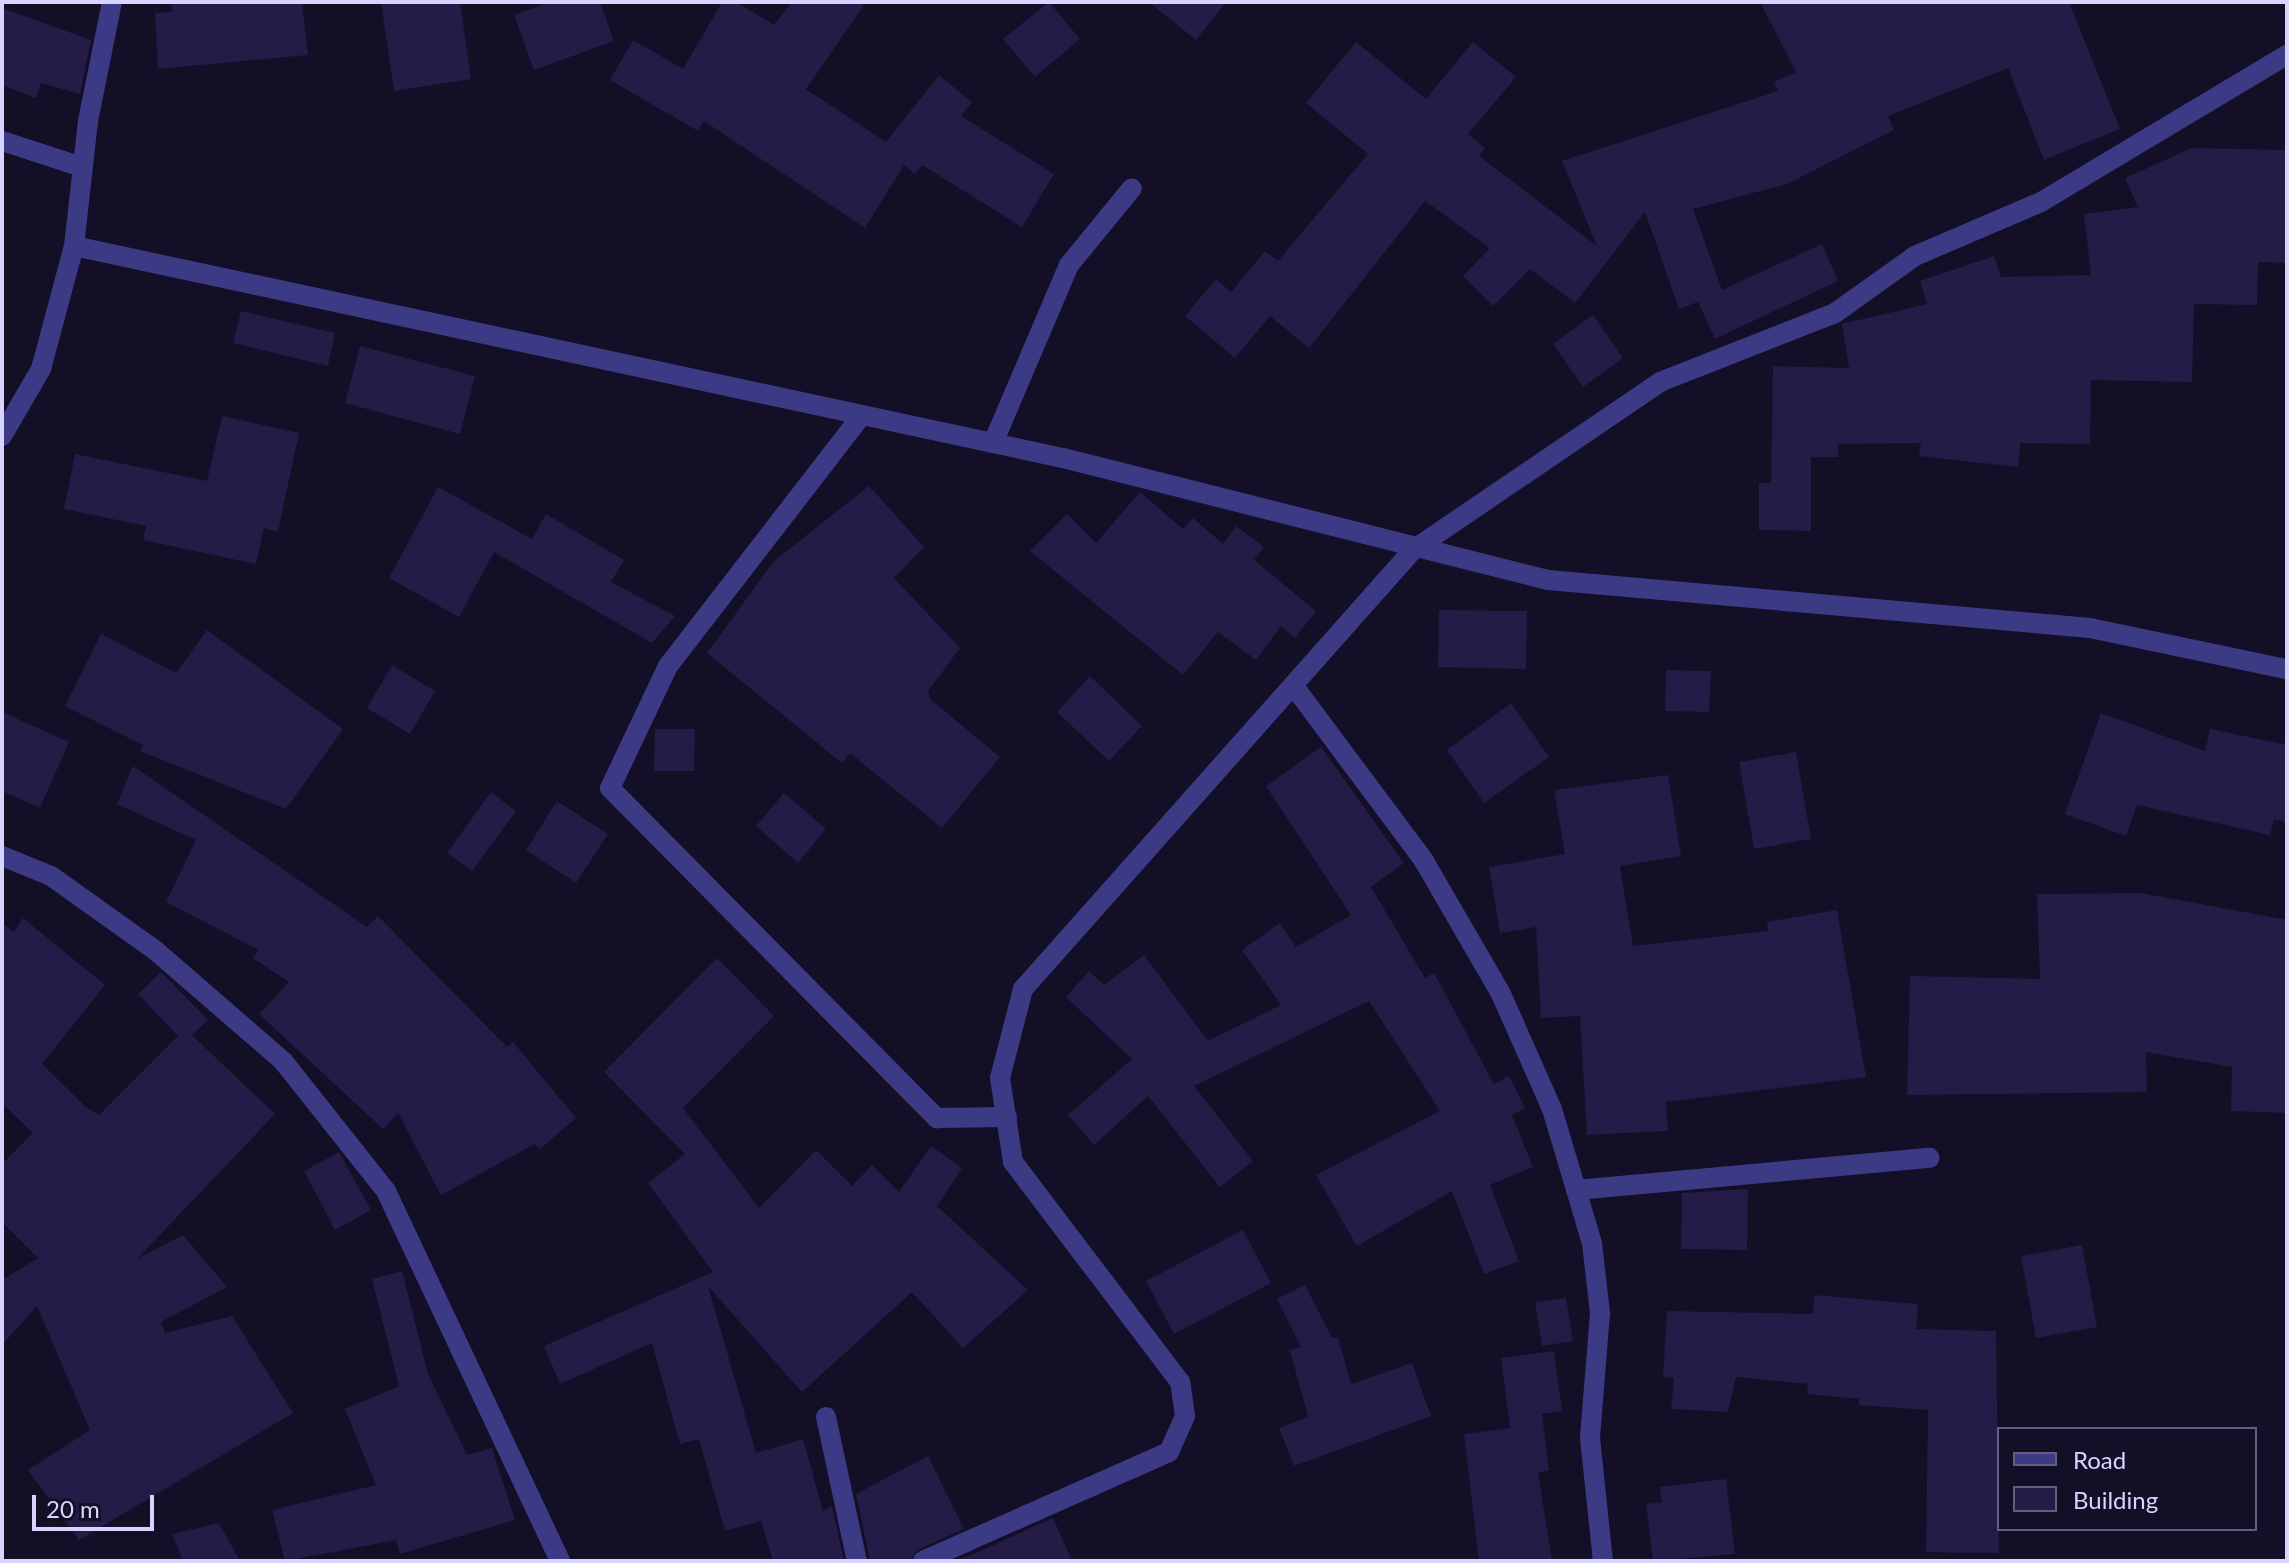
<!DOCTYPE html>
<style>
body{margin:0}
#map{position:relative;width:2289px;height:1563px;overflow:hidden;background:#130f26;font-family:Lato,sans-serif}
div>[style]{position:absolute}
.building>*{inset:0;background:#241b47}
.minor>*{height:20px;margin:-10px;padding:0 10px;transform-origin:10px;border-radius:10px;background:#3d3a85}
span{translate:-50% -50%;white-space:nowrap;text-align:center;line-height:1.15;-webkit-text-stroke:6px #130f26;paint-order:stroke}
.frame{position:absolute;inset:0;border:4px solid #d9d4ff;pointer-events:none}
.legend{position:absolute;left:1997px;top:1427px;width:260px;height:104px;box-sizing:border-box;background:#130f26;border:2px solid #625e7d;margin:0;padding:10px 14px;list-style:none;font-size:24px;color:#d9d4ff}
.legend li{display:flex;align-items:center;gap:16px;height:40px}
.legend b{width:40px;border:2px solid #625e7d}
.scale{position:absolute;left:32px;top:1495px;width:122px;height:36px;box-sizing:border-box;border:4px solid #d9d4ff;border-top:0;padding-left:10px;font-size:24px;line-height:28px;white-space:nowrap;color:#d9d4ff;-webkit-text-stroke:6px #130f26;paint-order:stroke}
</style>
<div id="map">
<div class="building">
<div style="clip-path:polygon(171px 2px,302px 2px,308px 55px,158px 69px,155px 13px,172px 12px)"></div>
<div style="clip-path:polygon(381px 2px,460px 2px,471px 79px,394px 91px)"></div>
<div style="clip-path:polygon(550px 2px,600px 2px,614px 41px,534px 70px,514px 15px)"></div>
<div style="clip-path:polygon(722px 2px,736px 2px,774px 25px,792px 2px,866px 2px,806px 89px,886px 142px,939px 75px,972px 102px,961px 116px,1054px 174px,1022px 227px,922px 165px,915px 174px,904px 165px,865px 228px,704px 121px,698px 131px,610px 80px,633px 40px,683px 69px)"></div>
<div style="clip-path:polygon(1049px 2px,1080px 39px,1035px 77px,1003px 39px)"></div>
<div style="clip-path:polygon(1149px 2px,1226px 2px,1196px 40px)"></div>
<div style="clip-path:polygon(1760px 2px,2069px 2px,2120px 129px,2044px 160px,2008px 68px,1888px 116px,1894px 130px,1787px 184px,1693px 209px,1722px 290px,1822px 244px,1838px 281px,1715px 339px,1698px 302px,1679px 309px,1645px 212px,1575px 303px,1530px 269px,1493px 306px,1463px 276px,1490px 248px,1425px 201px,1309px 348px,1270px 316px,1235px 358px,1185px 316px,1216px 279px,1231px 292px,1265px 251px,1278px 261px,1368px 154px,1306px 103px,1356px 42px,1426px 99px,1473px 42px,1516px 77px,1468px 134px,1485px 148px,1479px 156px,1597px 246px,1562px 161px,1778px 91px,1774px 82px,1796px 72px)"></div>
<div style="clip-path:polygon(2px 8px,91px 40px,80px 94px,41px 83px,36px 98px,2px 85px)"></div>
<div style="clip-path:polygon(2192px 148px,2287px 150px,2287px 263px,2258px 262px,2257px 305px,2194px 304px,2192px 382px,2091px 380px,2090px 444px,2020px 443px,2018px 467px,1919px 456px,1921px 443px,1838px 444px,1838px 457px,1811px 457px,1811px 531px,1759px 530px,1759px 483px,1771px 483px,1773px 366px,1849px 368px,1842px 324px,1927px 304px,1920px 281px,1994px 256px,2001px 277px,2091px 275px,2084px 214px,2138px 207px,2125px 178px)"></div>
<div style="clip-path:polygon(241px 311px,335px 333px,328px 366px,233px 343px)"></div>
<div style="clip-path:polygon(1593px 315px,1623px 358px,1583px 387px,1553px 344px)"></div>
<div style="clip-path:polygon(360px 346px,475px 376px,460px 434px,345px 403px)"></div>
<div style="clip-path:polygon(222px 416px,299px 433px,278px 532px,264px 528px,256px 564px,143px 540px,146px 526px,64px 509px,75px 454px,207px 481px)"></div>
<div style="clip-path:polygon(869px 486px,924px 547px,894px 578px,960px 648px,928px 691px,930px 699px,1000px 757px,942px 828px,850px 753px,842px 763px,707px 653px,774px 561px)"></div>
<div style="clip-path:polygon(438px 487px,532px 539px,546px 514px,624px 560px,611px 582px,675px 616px,652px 643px,494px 552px,459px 617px,389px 578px)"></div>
<div style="clip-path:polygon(1140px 492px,1183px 529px,1193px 518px,1223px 544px,1236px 526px,1264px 547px,1254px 560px,1316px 611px,1295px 638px,1281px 626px,1256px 660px,1218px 632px,1183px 675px,1030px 551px,1067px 514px,1096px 543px)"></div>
<div style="clip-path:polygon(1439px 610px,1527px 611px,1526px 669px,1438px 667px)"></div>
<div style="clip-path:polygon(207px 630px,343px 729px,286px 809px,140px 751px,143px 745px,65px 706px,101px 634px,176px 673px)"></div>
<div style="clip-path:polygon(392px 665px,435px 691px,410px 734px,367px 708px)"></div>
<div style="clip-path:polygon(1666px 670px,1711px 671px,1709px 712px,1665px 711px)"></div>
<div style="clip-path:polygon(1090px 676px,1142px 726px,1109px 761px,1057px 712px)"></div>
<div style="clip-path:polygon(1511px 703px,1549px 757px,1484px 803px,1447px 750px)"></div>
<div style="clip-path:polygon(2px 712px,69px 742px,40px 808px,2px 791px)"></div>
<div style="clip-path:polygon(2101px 713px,2205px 751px,2210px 729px,2287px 745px,2287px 822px,2274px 819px,2270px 835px,2137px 805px,2126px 836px,2065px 814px)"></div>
<div style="clip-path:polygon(655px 729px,695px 729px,694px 771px,654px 771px)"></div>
<div style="clip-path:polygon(1321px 747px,1404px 863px,1371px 887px,1425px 978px,1434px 973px,1494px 1084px,1509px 1076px,1525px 1108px,1512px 1115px,1533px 1167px,1490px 1185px,1519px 1261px,1484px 1274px,1452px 1191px,1357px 1246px,1316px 1175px,1440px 1111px,1369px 1001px,1194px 1086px,1253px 1161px,1220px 1187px,1148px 1096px,1094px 1145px,1068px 1115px,1132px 1059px,1066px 997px,1089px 971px,1104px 985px,1144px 955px,1208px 1041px,1281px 1005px,1242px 950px,1280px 923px,1296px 947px,1351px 915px,1266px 786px)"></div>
<div style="clip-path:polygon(1796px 752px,1811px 839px,1754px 849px,1739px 762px)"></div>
<div style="clip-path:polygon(133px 766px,367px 927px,378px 916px,507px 1047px,513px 1042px,576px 1118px,540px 1149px,535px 1144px,441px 1195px,398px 1113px,383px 1129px,259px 1014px,289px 982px,253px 958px,259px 950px,166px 902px,196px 840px,117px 804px)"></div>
<div style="clip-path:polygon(1668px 775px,1681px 856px,1620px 866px,1633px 946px,1768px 931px,1767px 922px,1837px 910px,1866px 1077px,1666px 1102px,1668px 1131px,1587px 1135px,1580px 1016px,1541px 1018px,1536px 927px,1500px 933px,1489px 867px,1565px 854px,1554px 790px)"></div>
<div style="clip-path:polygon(491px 792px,516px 811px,472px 871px,447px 853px)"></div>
<div style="clip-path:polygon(784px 793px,826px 829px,798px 863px,756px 826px)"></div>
<div style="clip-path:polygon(557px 801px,608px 834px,576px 883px,526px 850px)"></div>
<div style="clip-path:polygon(2141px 893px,2287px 920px,2287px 1113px,2231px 1111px,2232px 1067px,2146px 1052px,2147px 1092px,1907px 1095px,1910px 976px,2040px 979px,2037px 894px)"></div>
<div style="clip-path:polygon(23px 918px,105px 985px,42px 1064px,86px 1107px,99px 1115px,178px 1036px,138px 994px,161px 972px,208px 1020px,192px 1035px,275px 1114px,137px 1259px,183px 1235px,227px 1287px,161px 1322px,165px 1333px,232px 1316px,293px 1413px,79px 1540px,28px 1470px,90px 1430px,37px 1306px,2px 1345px,2px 1280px,38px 1258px,2px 1222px,2px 1164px,33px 1133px,2px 1103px,2px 923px,14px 932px)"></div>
<div style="clip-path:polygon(717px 958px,774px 1016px,683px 1108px,759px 1208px,816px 1150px,852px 1186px,872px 1165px,899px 1192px,931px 1146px,962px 1168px,937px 1206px,1028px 1290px,963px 1348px,912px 1292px,802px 1392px,708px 1286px,756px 1453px,803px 1439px,823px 1511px,832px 1506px,844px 1561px,773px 1561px,761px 1521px,725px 1531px,699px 1439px,680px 1444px,652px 1343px,560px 1384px,544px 1346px,713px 1272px,648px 1183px,685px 1154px,604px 1072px)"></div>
<div style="clip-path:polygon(339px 1152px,371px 1210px,335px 1230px,304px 1171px)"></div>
<div style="clip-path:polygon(1748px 1189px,1747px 1250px,1681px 1249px,1682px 1193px)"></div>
<div style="clip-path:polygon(1243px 1230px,1271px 1283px,1174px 1334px,1146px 1281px)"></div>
<div style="clip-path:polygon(2082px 1245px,2097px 1327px,2036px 1338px,2021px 1256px)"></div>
<div style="clip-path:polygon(402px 1271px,428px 1374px,467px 1455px,492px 1448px,515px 1520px,400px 1554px,396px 1540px,285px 1561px,272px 1510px,376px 1485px,345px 1409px,399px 1386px,372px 1279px)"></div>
<div style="clip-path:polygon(1305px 1285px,1332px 1338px,1338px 1337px,1351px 1384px,1412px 1363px,1431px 1416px,1294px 1466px,1279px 1428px,1308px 1417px,1290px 1350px,1301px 1347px,1277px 1299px)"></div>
<div style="clip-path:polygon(1814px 1295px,1918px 1304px,1916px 1329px,1996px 1331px,1999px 1553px,1926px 1552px,1928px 1410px,1859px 1405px,1859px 1399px,1807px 1394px,1808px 1384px,1736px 1377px,1728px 1412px,1671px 1409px,1674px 1378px,1663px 1377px,1667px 1311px,1813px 1314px)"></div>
<div style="clip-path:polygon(1566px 1298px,1573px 1341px,1542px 1346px,1535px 1302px)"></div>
<div style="clip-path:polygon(1554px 1351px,1562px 1411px,1542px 1414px,1549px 1471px,1538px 1472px,1552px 1561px,1479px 1561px,1464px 1434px,1510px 1428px,1501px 1358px)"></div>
<div style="clip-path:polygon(928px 1456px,964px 1529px,917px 1550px,910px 1561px,870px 1561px,856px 1494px)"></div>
<div style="clip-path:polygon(1726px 1479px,1735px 1554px,1653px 1561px,1646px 1504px,1662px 1502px,1660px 1487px)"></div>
<div style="clip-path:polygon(1053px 1518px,1072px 1561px,955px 1561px,976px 1553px)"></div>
<div style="clip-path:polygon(219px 1523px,240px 1561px,183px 1561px,172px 1534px)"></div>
</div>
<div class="minor">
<div style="left:2px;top:141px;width:84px;rotate:18deg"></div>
<div style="left:74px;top:246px;width:126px;rotate:-83.6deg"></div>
<div style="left:88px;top:121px;width:121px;rotate:-78.6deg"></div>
<div style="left:862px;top:415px;width:317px;rotate:127.7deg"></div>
<div style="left:668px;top:666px;width:135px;rotate:115.4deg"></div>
<div style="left:610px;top:788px;width:465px;rotate:45.3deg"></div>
<div style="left:937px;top:1118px;width:70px;rotate:-0.8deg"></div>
<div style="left:2px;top:436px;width:78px;rotate:-59.8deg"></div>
<div style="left:41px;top:369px;width:127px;rotate:-75deg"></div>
<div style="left:74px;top:246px;width:1011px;rotate:12.1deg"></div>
<div style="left:1063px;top:458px;width:500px;rotate:14.12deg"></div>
<div style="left:1548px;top:580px;width:544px;rotate:5.06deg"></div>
<div style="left:2090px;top:628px;width:201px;rotate:11.8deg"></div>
<div style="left:993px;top:443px;width:194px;rotate:-66.9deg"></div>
<div style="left:1069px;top:265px;width:99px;rotate:-50.7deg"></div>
<div style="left:1296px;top:689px;width:214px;rotate:53.3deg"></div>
<div style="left:1424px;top:861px;width:154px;rotate:59.9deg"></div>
<div style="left:1501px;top:994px;width:126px;rotate:66.1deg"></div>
<div style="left:1552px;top:1109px;width:140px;rotate:73.4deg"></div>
<div style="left:1592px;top:1243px;width:70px;rotate:83.5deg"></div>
<div style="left:1600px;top:1313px;width:125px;rotate:94.6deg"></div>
<div style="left:1590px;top:1438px;width:124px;rotate:84deg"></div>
<div style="left:2px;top:856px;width:53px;rotate:22.2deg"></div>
<div style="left:51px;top:876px;width:129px;rotate:35.5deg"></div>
<div style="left:156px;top:951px;width:168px;rotate:40.9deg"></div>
<div style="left:283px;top:1061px;width:166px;rotate:51.6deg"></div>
<div style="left:386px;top:1191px;width:409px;rotate:64.8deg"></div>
<div style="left:1576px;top:1190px;width:355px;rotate:-5.2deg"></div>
<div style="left:826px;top:1417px;width:147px;rotate:77.9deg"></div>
<div style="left:923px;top:1561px;width:269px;rotate:-23.9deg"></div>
<div style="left:1169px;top:1452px;width:39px;rotate:-66deg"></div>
<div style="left:1185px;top:1416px;width:34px;rotate:-98deg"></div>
<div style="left:1180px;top:1382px;width:276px;rotate:-127.2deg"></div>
<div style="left:1013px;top:1162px;width:85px;rotate:-98.8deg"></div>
<div style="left:1000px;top:1078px;width:92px;rotate:-75.5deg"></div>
<div style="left:1023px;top:989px;width:587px;rotate:-48.38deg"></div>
<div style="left:1413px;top:550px;width:299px;rotate:-34.2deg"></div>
<div style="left:1660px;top:382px;width:188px;rotate:-21.5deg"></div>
<div style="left:1835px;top:313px;width:98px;rotate:-35.5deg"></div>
<div style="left:1915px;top:256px;width:137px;rotate:-23.2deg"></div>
<div style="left:2041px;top:202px;width:287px;rotate:-30.9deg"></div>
</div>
<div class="frame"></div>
<ul class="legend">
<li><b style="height:10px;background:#3d3a85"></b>Road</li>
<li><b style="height:22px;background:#241b47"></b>Building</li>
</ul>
<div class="scale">20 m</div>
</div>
